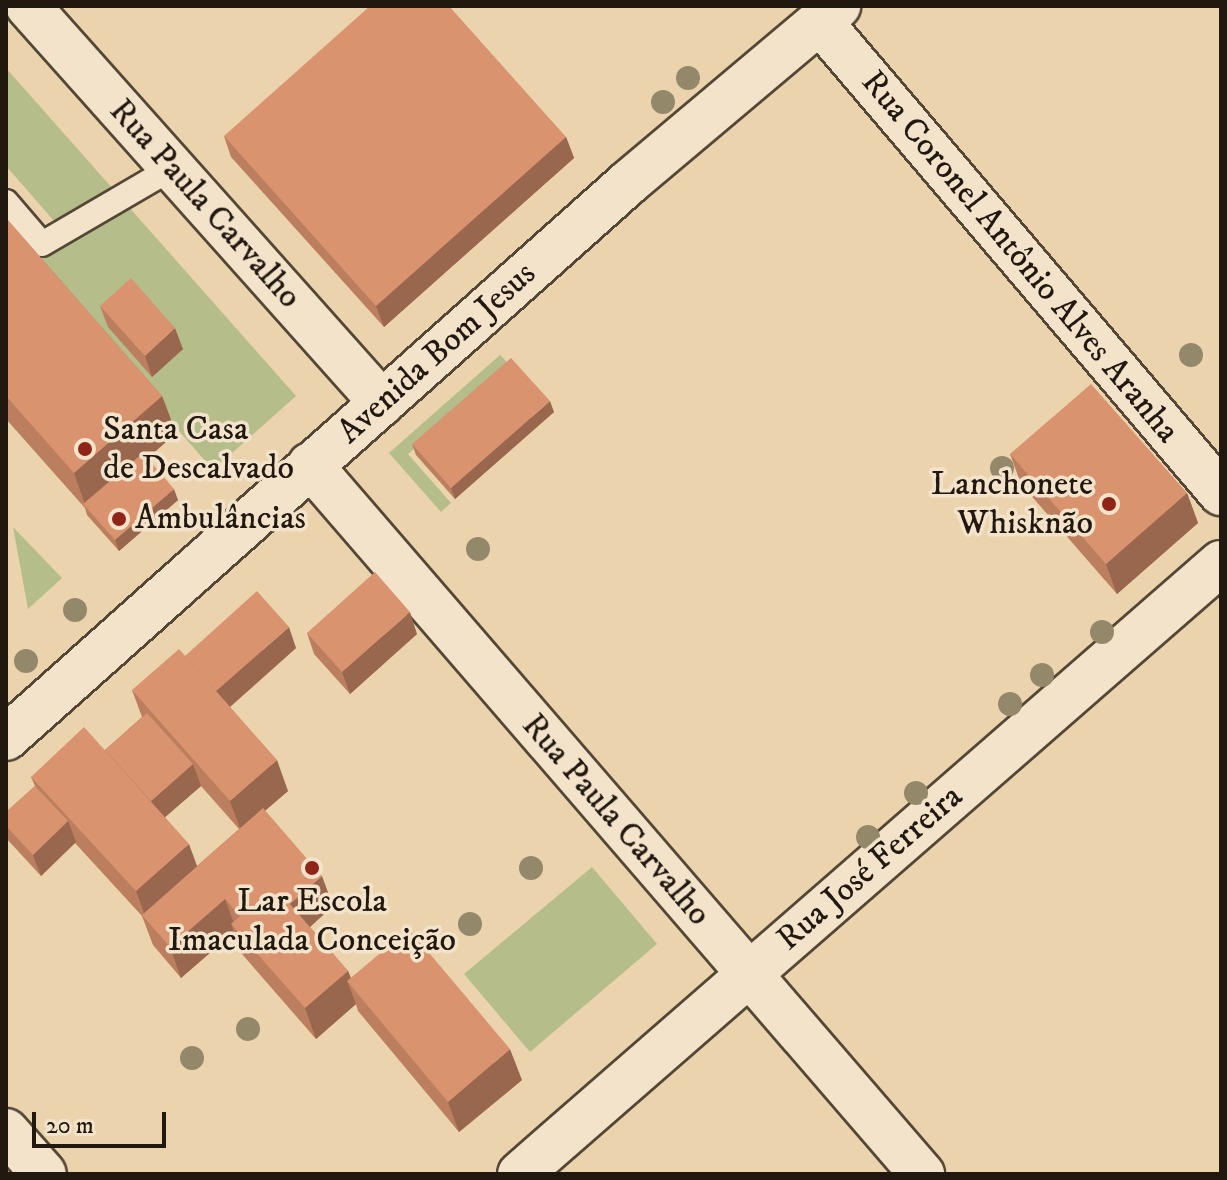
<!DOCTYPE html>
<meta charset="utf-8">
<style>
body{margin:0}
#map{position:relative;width:1227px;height:1180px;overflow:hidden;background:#ebd4ad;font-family:"IM FELL DW Pica",serif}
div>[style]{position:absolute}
.green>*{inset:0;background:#b5bd8b}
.roads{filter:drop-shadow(2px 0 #544736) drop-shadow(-2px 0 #544736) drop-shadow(0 2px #544736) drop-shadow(0 -2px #544736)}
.service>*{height:24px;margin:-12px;padding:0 12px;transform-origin:12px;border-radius:12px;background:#f2e3ca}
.minor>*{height:44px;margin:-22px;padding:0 22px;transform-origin:22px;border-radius:22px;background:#f2e3ca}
.tertiary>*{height:44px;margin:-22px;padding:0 22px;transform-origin:22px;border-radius:22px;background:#f2e3ca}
.trees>*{width:24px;height:24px;margin:-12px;border-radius:50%;background:#94886a}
.wall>*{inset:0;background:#bb7e5f}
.shaded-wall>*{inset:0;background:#98674e}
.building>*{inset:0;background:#d9936f}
.dots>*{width:22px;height:22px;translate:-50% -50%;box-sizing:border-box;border:4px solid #f2e3ca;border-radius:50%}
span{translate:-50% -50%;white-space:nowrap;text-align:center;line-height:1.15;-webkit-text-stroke:7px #f2e3ca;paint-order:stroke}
.street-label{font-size:34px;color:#21180f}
.poi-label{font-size:34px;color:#21180f}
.left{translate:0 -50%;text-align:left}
.right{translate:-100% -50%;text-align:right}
.frame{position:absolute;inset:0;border:8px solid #21180f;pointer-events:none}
.scale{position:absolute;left:32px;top:1112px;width:134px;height:36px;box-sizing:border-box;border:4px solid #21180f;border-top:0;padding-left:10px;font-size:24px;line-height:28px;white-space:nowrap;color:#21180f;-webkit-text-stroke:6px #f2e3ca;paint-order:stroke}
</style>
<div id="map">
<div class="green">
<div style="clip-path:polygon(6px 68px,296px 396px,213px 470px,34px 264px,68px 237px,6px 166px)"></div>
<div style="clip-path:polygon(500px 355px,510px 365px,408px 454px,451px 503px,441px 512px,389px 453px)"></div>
<div style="clip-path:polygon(13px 527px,62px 578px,28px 609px)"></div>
<div style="clip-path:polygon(592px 867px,657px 944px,530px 1052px,464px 974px)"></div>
</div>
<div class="roads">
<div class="service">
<div style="left:6px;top:202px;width:55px;rotate:49.4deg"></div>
<div style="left:42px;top:244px;width:151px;rotate:-30.3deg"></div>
</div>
<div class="minor">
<div style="left:28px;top:6px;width:532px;rotate:48.28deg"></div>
<div style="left:820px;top:22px;width:619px;rotate:49.59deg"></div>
<div style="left:310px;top:465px;width:937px;rotate:49.2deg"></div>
<div style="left:6px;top:1131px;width:57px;rotate:48.5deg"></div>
<div style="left:520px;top:1174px;width:930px;rotate:-41.08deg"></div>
</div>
<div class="tertiary">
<div style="left:6px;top:738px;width:834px;rotate:-41.74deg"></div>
<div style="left:628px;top:183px;width:275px;rotate:-40.1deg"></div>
</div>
</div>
<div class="trees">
<div style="left:688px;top:78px"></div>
<div style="left:663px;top:102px"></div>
<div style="left:1191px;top:355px"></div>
<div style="left:1002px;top:468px"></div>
<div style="left:478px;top:549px"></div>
<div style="left:75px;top:610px"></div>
<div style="left:1102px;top:632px"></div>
<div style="left:26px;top:661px"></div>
<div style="left:1042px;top:675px"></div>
<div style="left:1010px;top:704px"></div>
<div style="left:916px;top:793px"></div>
<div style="left:868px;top:837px"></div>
<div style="left:531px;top:868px"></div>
<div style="left:470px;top:924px"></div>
<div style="left:248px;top:1029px"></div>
<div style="left:192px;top:1058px"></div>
</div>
<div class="wall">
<div style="clip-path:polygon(224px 136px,566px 137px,574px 158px,384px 327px,231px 157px)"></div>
<div style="clip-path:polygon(6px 218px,162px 396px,176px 433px,148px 458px,178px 500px,119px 551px,87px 515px,85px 508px,6px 419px)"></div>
<div style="clip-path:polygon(100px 306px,183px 349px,152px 377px,108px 327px)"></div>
<div style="clip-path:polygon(554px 412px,455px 499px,416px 455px,412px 444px)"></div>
<div style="clip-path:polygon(1010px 454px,1187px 493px,1198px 523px,1117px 594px,1021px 484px)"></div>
<div style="clip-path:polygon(307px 633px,417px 634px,350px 694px,314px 654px)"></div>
<div style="clip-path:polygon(evenodd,296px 648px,230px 707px,288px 791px,265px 811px,333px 906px,310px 927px,348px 971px,351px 978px,522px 1080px,459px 1132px,358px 1011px,356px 1004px,316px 1039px,242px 954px,234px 932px,181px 978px,153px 945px,142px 916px,75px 843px,41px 876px,6px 838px,6px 812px,35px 786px,31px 777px,105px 750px,142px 717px,132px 690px,185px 656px,296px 648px,201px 786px,239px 829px,197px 866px,165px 817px,201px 786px)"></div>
</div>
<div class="shaded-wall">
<div style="clip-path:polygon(566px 137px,574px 158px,384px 327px,376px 306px)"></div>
<div style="clip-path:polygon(175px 328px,183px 349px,152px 377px,145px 356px)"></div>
<div style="clip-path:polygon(162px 396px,176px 433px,89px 510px,86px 507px,74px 473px)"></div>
<div style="clip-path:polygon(550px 401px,554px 412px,455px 499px,451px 488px)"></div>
<div style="clip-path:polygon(174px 489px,178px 500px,119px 551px,115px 540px)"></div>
<div style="clip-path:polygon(1187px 493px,1198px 523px,1117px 594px,1106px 564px)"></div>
<div style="clip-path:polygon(410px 612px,417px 634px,350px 694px,342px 672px)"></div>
<div style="clip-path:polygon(289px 627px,296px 648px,222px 714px,214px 693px)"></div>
<div style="clip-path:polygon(277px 760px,288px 791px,241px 831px,230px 801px)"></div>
<div style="clip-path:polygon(193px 764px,201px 786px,156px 825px,148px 804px)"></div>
<div style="clip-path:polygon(68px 821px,76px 842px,41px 876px,33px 855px)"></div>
<div style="clip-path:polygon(189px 844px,200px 874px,147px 921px,136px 891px)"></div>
<div style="clip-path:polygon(322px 876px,333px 906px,301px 935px,290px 904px)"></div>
<div style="clip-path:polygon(225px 899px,236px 929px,231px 924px,234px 932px,181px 978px,170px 947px)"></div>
<div style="clip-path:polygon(348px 971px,356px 991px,347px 981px,356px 1004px,316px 1039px,305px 1008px)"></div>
<div style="clip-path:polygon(510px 1049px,522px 1080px,459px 1132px,448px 1102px)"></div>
</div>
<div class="building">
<div style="clip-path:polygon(370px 6px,449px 6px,566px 137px,376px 306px,224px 136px)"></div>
<div style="clip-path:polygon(6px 218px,162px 396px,74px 473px,6px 396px)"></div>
<div style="clip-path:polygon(131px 278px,175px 328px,145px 356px,100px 306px)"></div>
<div style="clip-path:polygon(511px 358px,550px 401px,451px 488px,412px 444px)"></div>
<div style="clip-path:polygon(1091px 384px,1187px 493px,1106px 564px,1010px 454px)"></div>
<div style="clip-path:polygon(143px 453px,174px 489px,115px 540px,83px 504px)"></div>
<div style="clip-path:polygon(375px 572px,410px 612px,342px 672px,307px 633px)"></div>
<div style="clip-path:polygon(257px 591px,289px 627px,216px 691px,185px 656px)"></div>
<div style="clip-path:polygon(179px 649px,277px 760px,230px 801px,132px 690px)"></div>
<div style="clip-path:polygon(147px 713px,193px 764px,151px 801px,105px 750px)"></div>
<div style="clip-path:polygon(84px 727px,189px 844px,136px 891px,31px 777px)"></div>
<div style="clip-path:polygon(35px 786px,68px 821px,33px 855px,6px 826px,6px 812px)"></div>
<div style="clip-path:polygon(263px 808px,322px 876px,290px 904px,348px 971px,305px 1008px,231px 924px,240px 916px,225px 899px,170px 947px,142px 915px)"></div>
<div style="clip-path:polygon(409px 929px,510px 1049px,448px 1102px,347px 981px)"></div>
</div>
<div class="dots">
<div style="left:85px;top:449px;background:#8f2418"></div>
<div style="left:1109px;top:504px;background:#8f2418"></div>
<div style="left:119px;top:519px;background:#8f2418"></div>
<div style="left:312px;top:868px;background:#8f2418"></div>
</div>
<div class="street-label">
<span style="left:205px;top:204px;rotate:48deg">Rua Paula Carvalho</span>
<span style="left:1020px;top:257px;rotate:50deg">Rua Coronel Antônio Alves Aranha</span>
<span style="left:437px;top:353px;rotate:-42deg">Avenida Bom Jesus</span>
<span style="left:616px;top:820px;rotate:49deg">Rua Paula Carvalho</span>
<span style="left:870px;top:868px;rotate:-41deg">Rua José Ferreira</span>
</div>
<div class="poi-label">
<span class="left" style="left:103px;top:449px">Santa Casa<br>de Descalvado</span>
<span class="right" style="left:1093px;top:504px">Lanchonete<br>Whisknão</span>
<span class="left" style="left:135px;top:519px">Ambulâncias</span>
<span style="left:312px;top:921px">Lar Escola<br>Imaculada Conceição</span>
</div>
<div class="frame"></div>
<div class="scale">20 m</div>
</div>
